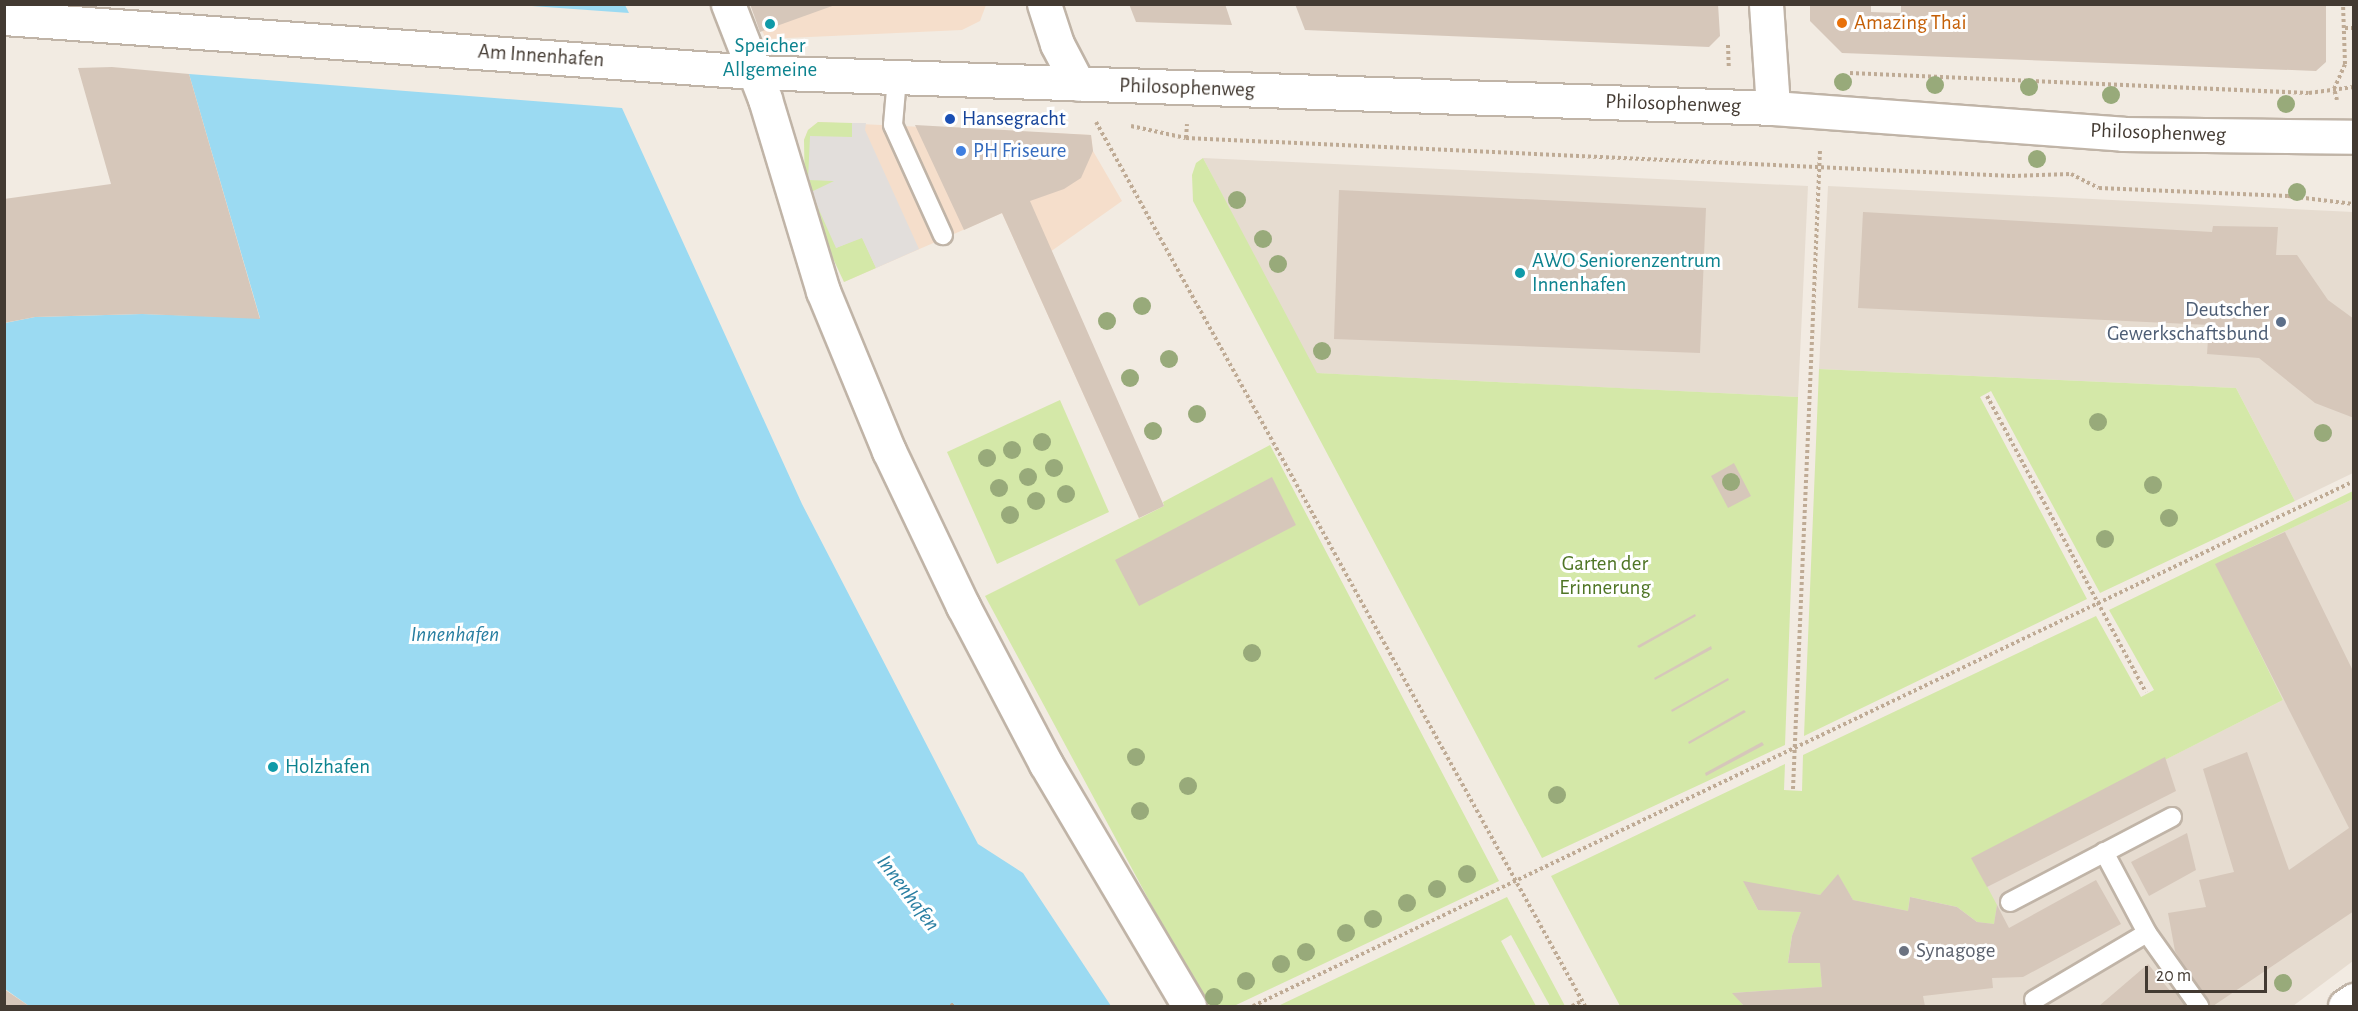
<!DOCTYPE html>
<style>
body{margin:0}
#map{position:relative;width:2358px;height:1011px;overflow:hidden;background:#f2ebe2;font-family:"Alegreya Sans",sans-serif}
div>[style]{position:absolute}
.residential>*{inset:0;background:#e6dcd0}
.commercial>*{inset:0;background:#f5decb}
.green>*{inset:0;background:#d4e8a8}
.parking>*{inset:0;background:#e2dedb}
.water>*{inset:0;background:#9bdaf2}
.building>*{inset:0;background:#d6c7ba}
.path>*{height:4px;margin-top:-2px;transform-origin:0;background:repeating-linear-gradient(90deg,#bfab95 0 3px,transparent 0 6px)}
.roads{filter:drop-shadow(2px 0 #c0b4a7) drop-shadow(-2px 0 #c0b4a7) drop-shadow(0 2px #c0b4a7) drop-shadow(0 -2px #c0b4a7)}
.lane>*{height:18px;margin:-9px;padding:0 9px;transform-origin:9px;border-radius:9px;background:#fff}
.street>*{height:33px;margin:-16.5px;padding:0 16.5px;transform-origin:16.5px;border-radius:16.5px;background:#fff}
.trees>*{width:18px;height:18px;margin:-9px;border-radius:50%;background:#98aa7a}
.dots>*{width:16px;height:16px;translate:-50% -50%;box-sizing:border-box;border:3px solid #fff;border-radius:50%}
span{translate:-50% -50%;white-space:nowrap;text-align:center;line-height:1.15;-webkit-text-stroke:6px #fff;paint-order:stroke}
.food-label{font-size:21px;color:#c56008}
.left{translate:0 -50%;text-align:left}
.culture-label{font-size:21px;color:#0d838f}
.street-label{font-size:21px;color:#433a32}
.transit-label{font-size:21px;color:#164399}
.shop-label{font-size:21px;color:#366cbe}
.service-label{font-size:21px;color:#4e5e75}
.right{translate:-100% -50%;text-align:right}
.park-label{font-size:21px;color:#4f7525}
.worship-label{font-size:21px;color:#5b616d}
.water-label{font-size:22px;color:#287ea1;font-style:italic}
.frame{position:absolute;inset:0;border:6px solid #433a32;pointer-events:none}
.scale{position:absolute;left:2145px;top:966px;width:122px;height:27px;box-sizing:border-box;border:3px solid #433a32;border-top:0;padding-left:8px;font-size:18px;line-height:21px;white-space:nowrap;color:#433a32;-webkit-text-stroke:4px #fff;paint-order:stroke}
</style>
<div id="map">
<div class="residential">
<div style="clip-path:polygon(1203px 158px,1808px 186px,1798px 397px,1315px 373px)"></div>
<div style="clip-path:polygon(1828px 186px,2353px 212px,2353px 473px,2295px 501px,2236px 388px,1819px 369px)"></div>
<div style="clip-path:polygon(2353px 499px,2353px 961px,2293px 1006px,1744px 1006px,1732px 993px,1821px 986px,1788px 963px,1792px 936px,1758px 910px,1743px 881px,1838px 874px,1908px 910px,1910px 897px,1957px 907px,1977px 922px,1987px 887px,1971px 858px,2283px 700px,2215px 564px)"></div>
</div>
<div class="commercial">
<div style="clip-path:polygon(750px 5px,986px 5px,980px 21px,962px 30px,766px 39px)"></div>
<div style="clip-path:polygon(818px 122px,1091px 135px,1093px 151px,1122px 201px,1050px 252px,1164px 506px,1139px 518px,1002px 213px,844px 282px,804px 140px,808px 130px)"></div>
</div>
<div class="green">
<div style="clip-path:polygon(818px 122px,852px 123px,852px 137px,844px 137px,808px 179px,835px 181px,836px 248px,862px 237px,876px 268px,844px 282px,805px 199px,804px 140px,808px 130px)"></div>
<div style="clip-path:polygon(1203px 158px,1317px 373px,1798px 397px,1785px 745px,1542px 858px,1193px 201px,1192px 175px,1196px 163px)"></div>
<div style="clip-path:polygon(1819px 369px,2236px 388px,2295px 501px,2100px 593px,1991px 391px,1980px 397px,2087px 599px,1804px 736px)"></div>
<div style="clip-path:polygon(1060px 400px,1109px 512px,997px 564px,947px 452px)"></div>
<div style="clip-path:polygon(1270px 445px,1499px 881px,1234px 1006px,1206px 1006px,985px 596px,1164px 506px,1163px 502px)"></div>
<div style="clip-path:polygon(2353px 491px,2353px 499px,2216px 564px,2283px 700px,1972px 858px,1997px 905px,1994px 924px,1977px 922px,1957px 907px,1910px 897px,1908px 911px,1853px 900px,1838px 875px,1820px 895px,1744px 882px,1758px 910px,1801px 912px,1792px 936px,1788px 963px,1820px 963px,1822px 987px,1733px 993px,1744px 1006px,1620px 1006px,1551px 876px,1785px 764px,1784px 790px,1802px 791px,1803px 755px,2096px 616px,2141px 697px,2154px 690px,2109px 610px)"></div>
<div style="clip-path:polygon(1507px 897px,1565px 1006px,1550px 1006px,1511px 935px,1501px 941px,1536px 1006px,1278px 1006px)"></div>
</div>
<div class="parking">
<div style="clip-path:polygon(852px 123px,866px 123px,865px 130px,919px 249px,876px 268px,862px 238px,836px 248px,811px 192px,834px 181px,808px 180px,810px 136px,852px 137px)"></div>
</div>
<div class="water">
<div style="clip-path:polygon(518px 5px,625px 5px,629px 13px)"></div>
<div style="clip-path:polygon(189px 74px,622px 108px,802px 504px,978px 844px,1023px 873px,1111px 1006px,29px 1006px,5px 989px,5px 323px,35px 317px,142px 314px,260px 318px)"></div>
</div>
<div class="building">
<div style="clip-path:polygon(750px 4px,835px 4px,835px 5px,760px 32px)"></div>
<div style="clip-path:polygon(1129px 4px,1225px 4px,1232px 25px,1136px 22px)"></div>
<div style="clip-path:polygon(1295px 4px,1718px 4px,1720px 36px,1709px 47px,1305px 30px)"></div>
<div style="clip-path:polygon(1810px 4px,1871px 4px,1871px 12px,1901px 13px,1901px 4px,2326px 4px,2326px 62px,2316px 71px,1842px 53px,1810px 21px)"></div>
<div style="clip-path:polygon(112px 67px,189px 74px,260px 319px,142px 314px,35px 317px,4px 323px,4px 199px,111px 184px,78px 68px)"></div>
<div style="clip-path:polygon(915px 125px,1091px 135px,1093px 151px,1081px 178px,1064px 189px,1030px 201px,1164px 506px,1139px 518px,1002px 213px,964px 230px)"></div>
<div style="clip-path:polygon(1339px 190px,1706px 208px,1700px 353px,1334px 339px)"></div>
<div style="clip-path:polygon(1863px 212px,2212px 232px,2213px 226px,2278px 227px,2276px 255px,2297px 255px,2328px 300px,2354px 319px,2354px 418px,2315px 403px,2259px 358px,2207px 354px,2209px 325px,1858px 308px)"></div>
<div style="clip-path:polygon(1734px 463px,1751px 496px,1728px 508px,1711px 476px)"></div>
<div style="clip-path:polygon(1272px 477px,1296px 525px,1139px 606px,1115px 560px)"></div>
<div style="clip-path:polygon(2285px 532px,2354px 673px,2354px 911px,2213px 1006px,2099px 1006px,2148px 964px,2171px 992px,2190px 978px,2175px 951px,2168px 913px,2206px 907px,2199px 880px,2234px 872px,2203px 769px,2247px 752px,2289px 870px,2349px 828px,2215px 564px)"></div>
<div style="clip-path:polygon(1695px 614px,1696px 616px,1639px 648px,1637px 646px)"></div>
<div style="clip-path:polygon(1711px 646px,1712px 649px,1655px 680px,1654px 678px)"></div>
<div style="clip-path:polygon(1728px 678px,1729px 680px,1672px 712px,1671px 710px)"></div>
<div style="clip-path:polygon(1744px 710px,1746px 712px,1689px 744px,1688px 742px)"></div>
<div style="clip-path:polygon(1762px 742px,1764px 745px,1706px 776px,1705px 773px)"></div>
<div style="clip-path:polygon(2165px 757px,2176px 791px,1987px 887px,1971px 858px)"></div>
<div style="clip-path:polygon(2187px 833px,2196px 870px,2149px 896px,2131px 862px)"></div>
<div style="clip-path:polygon(1838px 874px,1853px 900px,1908px 911px,1910px 897px,1957px 907px,1977px 922px,1994px 924px,1997px 905px,2009px 928px,2096px 880px,2121px 924px,2023px 977px,1992px 978px,1993px 988px,1923px 996px,1925px 1006px,1744px 1006px,1732px 993px,1822px 987px,1820px 963px,1788px 963px,1792px 936px,1801px 912px,1758px 910px,1743px 881px,1820px 895px)"></div>
<div style="clip-path:polygon(4px 989px,29px 1006px,4px 1006px)"></div>
</div>
<div class="path">
<div style="left:2345px;top:28px;width:9px"></div>
<div style="left:1728px;top:45px;width:23px;rotate:88deg"></div>
<div style="left:1850px;top:73px;width:459px;rotate:2.5deg"></div>
<div style="left:2309px;top:93px;width:45px;rotate:-7.6deg"></div>
<div style="left:2337px;top:100px;width:11px;rotate:-105deg"></div>
<div style="left:2334px;top:89px;width:27px;rotate:-66deg"></div>
<div style="left:2345px;top:64px;width:60px;rotate:-91.9deg"></div>
<div style="left:1096px;top:122px;width:1010px;rotate:61.05deg"></div>
<div style="left:1131px;top:126px;width:56px;rotate:12.3deg"></div>
<div style="left:1186px;top:138px;width:827px;rotate:2.63deg"></div>
<div style="left:2012px;top:176px;width:59px;rotate:-1.9deg"></div>
<div style="left:2071px;top:174px;width:31px;rotate:27deg"></div>
<div style="left:2099px;top:188px;width:189px;rotate:2.4deg"></div>
<div style="left:2288px;top:196px;width:66px;rotate:6.9deg"></div>
<div style="left:1186px;top:138px;width:14px;rotate:-86deg"></div>
<div style="left:1987px;top:396px;width:336px;rotate:61.8deg"></div>
<div style="left:1793px;top:789px;width:641px;rotate:-87.58deg"></div>
<div style="left:951px;top:1006px;width:4px;rotate:-34deg"></div>
<div style="left:1253px;top:1006px;width:1220px;rotate:-25.49deg"></div>
<div style="left:1572px;top:1006px;width:11px;rotate:-27deg"></div>
</div>
<div class="roads">
<div class="lane">
<div style="left:897px;top:78px;width:47px;rotate:94.9deg"></div>
<div style="left:893px;top:125px;width:121px;rotate:65.6deg"></div>
<div style="left:2104px;top:852px;width:92px;rotate:62deg"></div>
<div style="left:2147px;top:933px;width:90px;rotate:54.5deg"></div>
<div style="left:2010px;top:902px;width:183px;rotate:-27.7deg"></div>
<div style="left:2034px;top:1000px;width:131px;rotate:-30.7deg"></div>
</div>
<div class="street">
<div style="left:728px;top:4px;width:102px;rotate:68.7deg"></div>
<div style="left:765px;top:99px;width:201px;rotate:73.2deg"></div>
<div style="left:823px;top:291px;width:173px;rotate:67.6deg"></div>
<div style="left:889px;top:451px;width:172px;rotate:64.5deg"></div>
<div style="left:963px;top:606px;width:178px;rotate:62.3deg"></div>
<div style="left:1046px;top:764px;width:281px;rotate:59.4deg"></div>
<div style="left:1044px;top:4px;width:42px;rotate:72deg"></div>
<div style="left:1057px;top:44px;width:45px;rotate:62.3deg"></div>
<div style="left:1766px;top:4px;width:104px;rotate:86.1deg"></div>
<div style="left:4px;top:18px;width:752px;rotate:4.12deg"></div>
<div style="left:754px;top:72px;width:1020px;rotate:2.02deg"></div>
<div style="left:1773px;top:108px;width:351px;rotate:4.2deg"></div>
<div style="left:2123px;top:134px;width:231px;rotate:0.7deg"></div>
<div style="left:2345px;top:1006px;width:11px;rotate:-34deg"></div>
</div>
</div>
<div class="trees">
<div style="left:1843px;top:82px"></div>
<div style="left:1935px;top:85px"></div>
<div style="left:2029px;top:87px"></div>
<div style="left:2111px;top:95px"></div>
<div style="left:2286px;top:104px"></div>
<div style="left:2037px;top:159px"></div>
<div style="left:2297px;top:192px"></div>
<div style="left:1237px;top:200px"></div>
<div style="left:1263px;top:239px"></div>
<div style="left:1278px;top:264px"></div>
<div style="left:1142px;top:306px"></div>
<div style="left:1107px;top:321px"></div>
<div style="left:1322px;top:351px"></div>
<div style="left:1169px;top:359px"></div>
<div style="left:1130px;top:378px"></div>
<div style="left:1197px;top:414px"></div>
<div style="left:2098px;top:422px"></div>
<div style="left:1153px;top:431px"></div>
<div style="left:2323px;top:433px"></div>
<div style="left:1042px;top:442px"></div>
<div style="left:1012px;top:450px"></div>
<div style="left:987px;top:458px"></div>
<div style="left:1054px;top:468px"></div>
<div style="left:1028px;top:477px"></div>
<div style="left:1731px;top:482px"></div>
<div style="left:2153px;top:485px"></div>
<div style="left:999px;top:488px"></div>
<div style="left:1066px;top:494px"></div>
<div style="left:1036px;top:501px"></div>
<div style="left:1010px;top:515px"></div>
<div style="left:2169px;top:518px"></div>
<div style="left:2105px;top:539px"></div>
<div style="left:1252px;top:653px"></div>
<div style="left:1136px;top:757px"></div>
<div style="left:1188px;top:786px"></div>
<div style="left:1557px;top:795px"></div>
<div style="left:1140px;top:811px"></div>
<div style="left:1467px;top:874px"></div>
<div style="left:1437px;top:889px"></div>
<div style="left:1407px;top:903px"></div>
<div style="left:1373px;top:919px"></div>
<div style="left:1346px;top:933px"></div>
<div style="left:1306px;top:952px"></div>
<div style="left:1281px;top:964px"></div>
<div style="left:1246px;top:981px"></div>
<div style="left:2283px;top:983px"></div>
<div style="left:1214px;top:997px"></div>
</div>
<div class="dots">
<div style="left:1842px;top:23px;background:#e8710a"></div>
<div style="left:770px;top:24px;background:#0f9aa8"></div>
<div style="left:950px;top:119px;background:#1a4fb4"></div>
<div style="left:961px;top:151px;background:#3f7fe0"></div>
<div style="left:1520px;top:273px;background:#0f9aa8"></div>
<div style="left:2281px;top:322px;background:#5c6f8a"></div>
<div style="left:273px;top:767px;background:#0f9aa8"></div>
<div style="left:1904px;top:951px;background:#6b7280"></div>
</div>
<div class="food-label">
<span class="left" style="left:1854px;top:23px">Amazing Thai</span>
</div>
<div class="culture-label">
<span style="left:770px;top:58px">Speicher<br>Allgemeine</span>
<span class="left" style="left:1532px;top:273px">AWO Seniorenzentrum<br>Innenhafen</span>
<span class="left" style="left:285px;top:767px">Holzhafen</span>
</div>
<div class="street-label">
<span style="left:541px;top:56px;rotate:4deg">Am Innenhafen</span>
<span style="left:1187px;top:88px;rotate:2deg">Philosophenweg</span>
<span style="left:1673px;top:104px;rotate:2deg">Philosophenweg</span>
<span style="left:2158px;top:133px;rotate:2deg">Philosophenweg</span>
</div>
<div class="transit-label">
<span class="left" style="left:962px;top:119px">Hansegracht</span>
</div>
<div class="shop-label">
<span class="left" style="left:973px;top:151px">PH Friseure</span>
</div>
<div class="service-label">
<span class="right" style="left:2269px;top:322px">Deutscher<br>Gewerkschaftsbund</span>
</div>
<div class="park-label">
<span style="left:1605px;top:576px">Garten der<br>Erinnerung</span>
</div>
<div class="worship-label">
<span class="left" style="left:1916px;top:951px">Synagoge</span>
</div>
<div class="water-label">
<span style="left:455px;top:635px">Innenhafen</span>
<span style="left:908px;top:893px;rotate:53deg">Innenhafen</span>
</div>
<div class="frame"></div>
<div class="scale">20 m</div>
</div>
